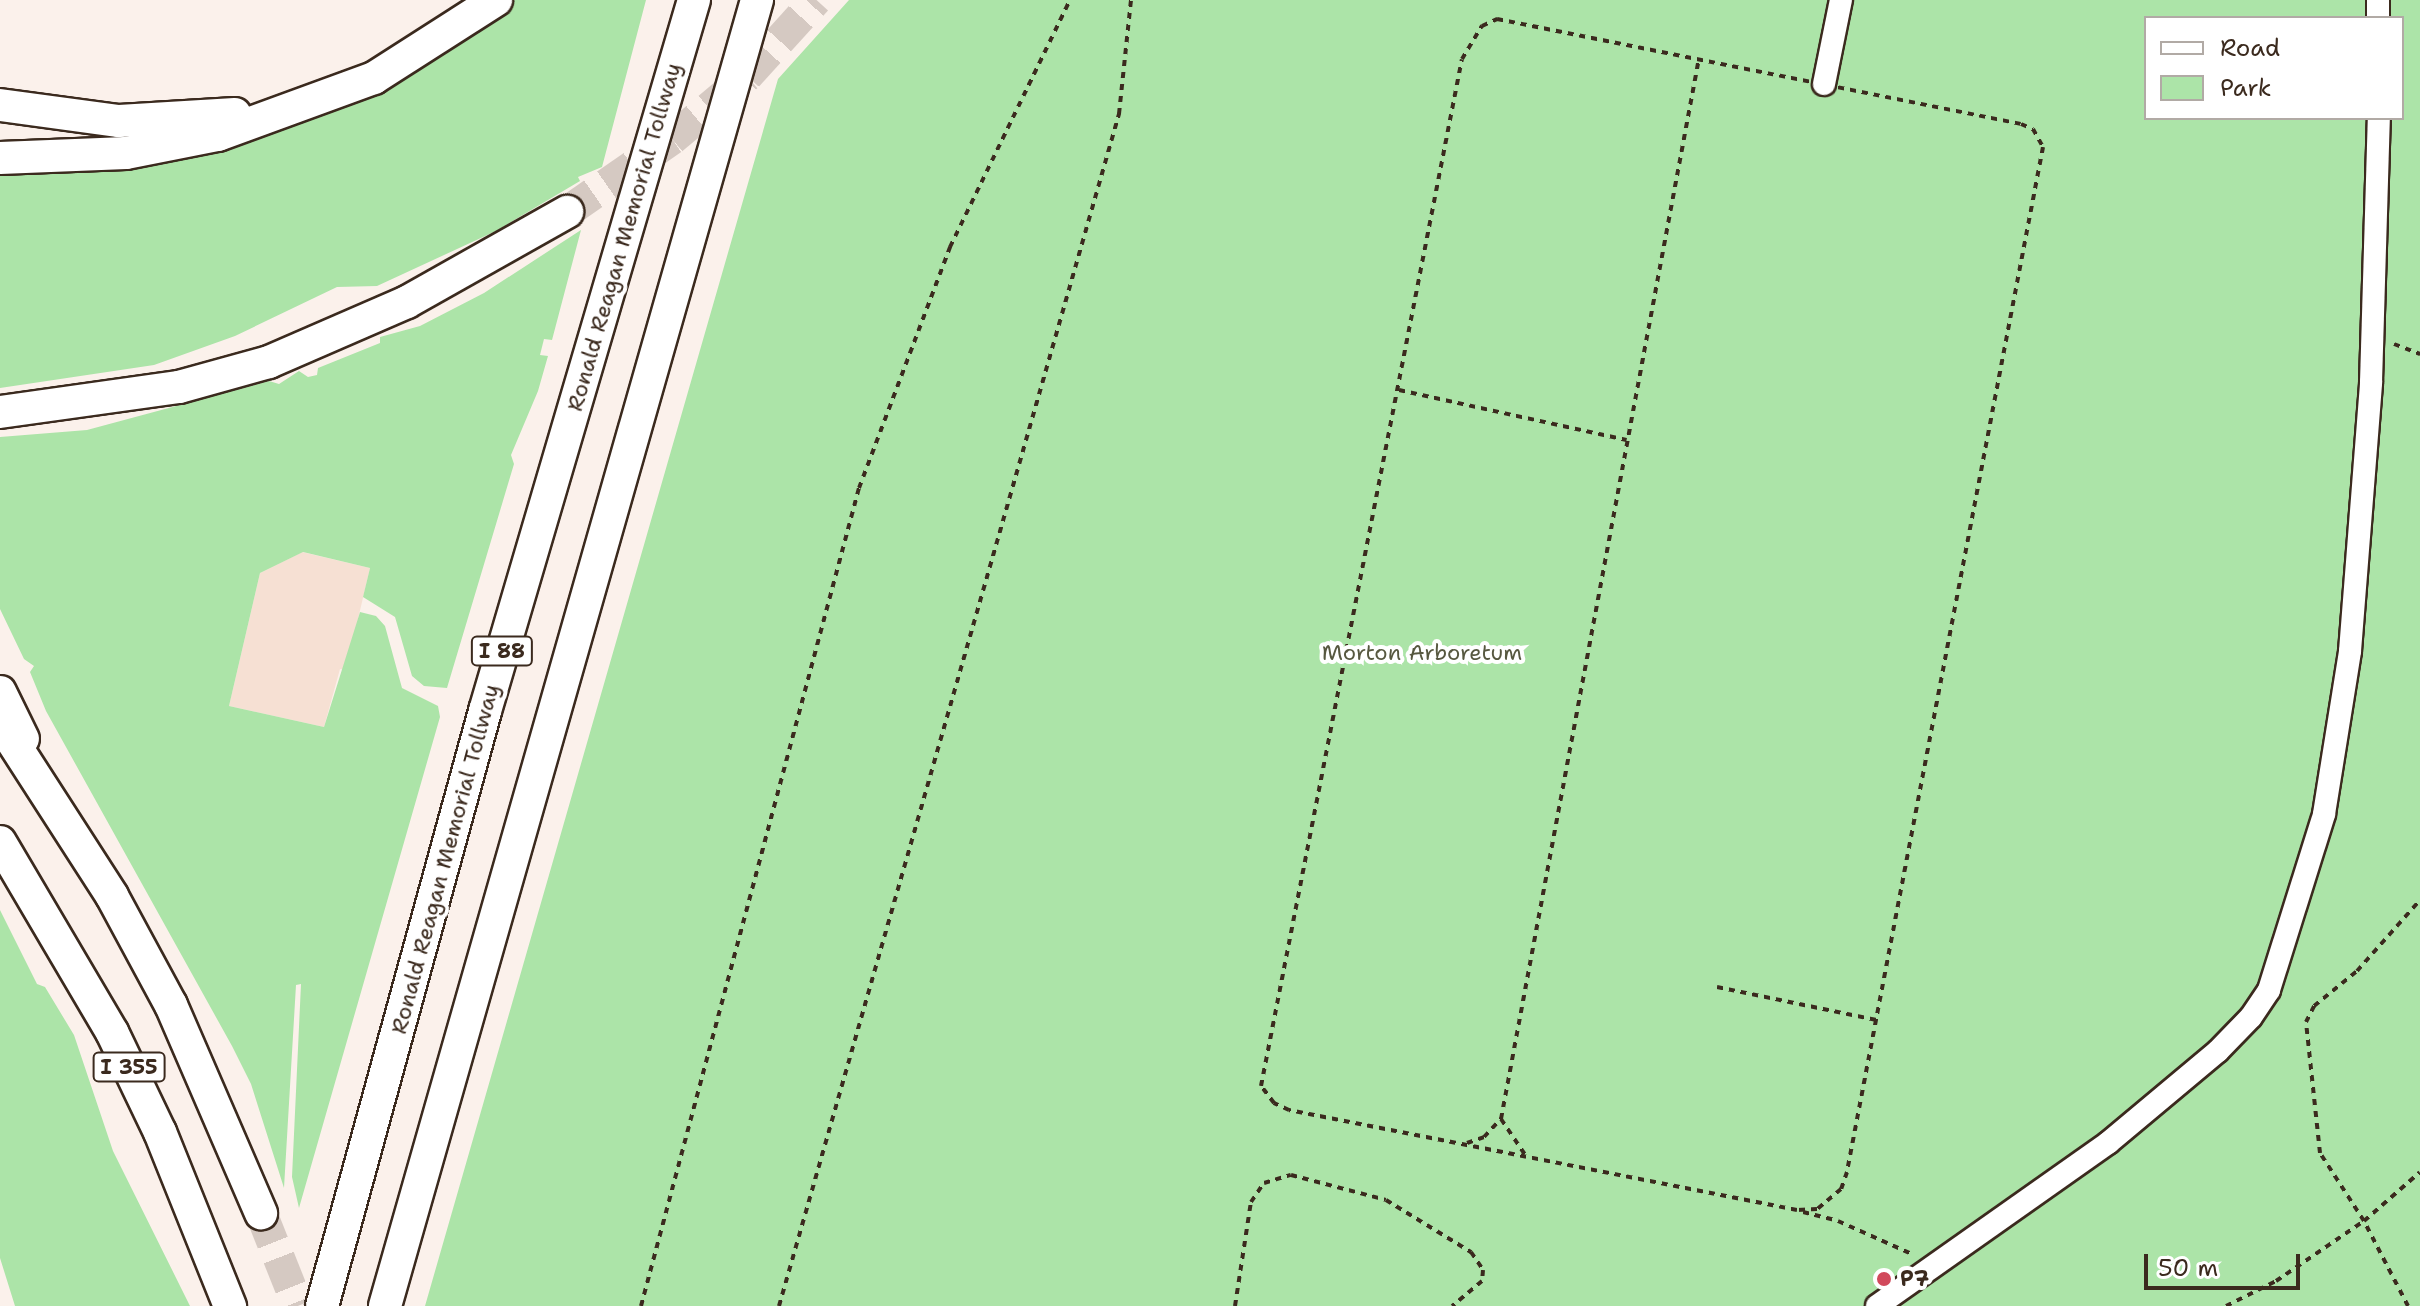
<!DOCTYPE html>
<style>
body{margin:0}
#map{position:relative;width:2420px;height:1306px;overflow:hidden;background:#fbf1eb;font-family:"Shantell Sans",sans-serif}
div>[style]{position:absolute}
.built>*{inset:0;background:#f6e0d3}
.green>*{inset:0;background:#ace4a8}
.highway-tunnel>*{height:32px;margin-top:-16px;transform-origin:0;background:repeating-linear-gradient(90deg,#d5c9c2 0 32px,transparent 0 48px)}
.path>*{height:4px;margin-top:-2px;transform-origin:0;background:repeating-linear-gradient(90deg,#3b2a1e 0 6px,transparent 0 12px)}
.roads{filter:drop-shadow(2px 0 #3b2a1e) drop-shadow(-2px 0 #3b2a1e) drop-shadow(0 2px #3b2a1e) drop-shadow(0 -2px #3b2a1e)}
.minor>*{height:22px;margin:-11px;padding:0 11px;transform-origin:11px;border-radius:11px;background:#fff}
.highway>*{height:32px;margin:-16px;padding:0 16px;transform-origin:16px;border-radius:16px;background:#fff}
.dots>*{width:22px;height:22px;translate:-50% -50%;box-sizing:border-box;border:4px solid #fff;border-radius:50%}
span{translate:-50% -50%;white-space:nowrap;text-align:center;line-height:1.15;-webkit-text-stroke:8px #fff;paint-order:stroke}
.shield-label span{padding:2px 6px;background:#fff;border:2px solid;border-radius:6px;-webkit-text-stroke-width:0}
.shield-label{font-size:20px;color:#3b2a1e;font-weight:700}
.street-label{font-size:22px;color:#3b2a1e}
.park-label{font-size:22px;color:#575840}
.poi-label{font-size:22px;color:#3b2a1e;font-weight:700}
.left{translate:0 -50%;text-align:left}
.legend{position:absolute;left:2144px;top:16px;width:260px;height:104px;box-sizing:border-box;background:#fff;border:2px solid #b1aaa5;margin:0;padding:10px 14px;list-style:none;font-size:24px;color:#3b2a1e}
.legend li{display:flex;align-items:center;gap:16px;height:40px}
.legend b{width:40px;border:2px solid #b1aaa5}
.scale{position:absolute;left:2144px;top:1254px;width:156px;height:36px;box-sizing:border-box;border:4px solid #3b2a1e;border-top:0;padding-left:10px;font-size:24px;line-height:28px;white-space:nowrap;color:#3b2a1e;-webkit-text-stroke:6px #fff;paint-order:stroke}
</style>
<div id="map">
<div class="built">
<div style="clip-path:polygon(302px 552px,370px 568px,346px 670px,340px 669px,324px 727px,229px 706px,260px 573px)"></div>
</div>
<div class="green">
<div style="clip-path:polygon(509px 0,646px 0,602px 167px,578px 177px,580px 181px,496px 231px,377px 286px,337px 287px,235px 336px,154px 365px,0 388px,0 173px,173px 154px)"></div>
<div style="clip-path:polygon(evenodd,849px 0,2420px 0,2420px 1306px,425px 1306px,778px 79px,849px 0,2146px 18px,2402px 18px,2402px 118px,2146px 118px,2146px 18px)"></div>
<div style="clip-path:polygon(581px 230px,552px 340px,544px 339px,540px 355px,548px 356px,538px 391px,511px 455px,514px 464px,447px 688px,424px 686px,412px 676px,395px 617px,363px 597px,370px 568px,303px 552px,260px 573px,229px 706px,324px 727px,360px 612px,376px 616px,385px 626px,402px 688px,438px 706px,440px 717px,299px 1208px,292px 1177px,301px 984px,296px 985px,284px 1188px,251px 1084px,232px 1046px,46px 711px,30px 672px,34px 666px,24px 659px,0 609px,0 437px,87px 430px,269px 381px,279px 384px,299px 371px,308px 377px,317px 375px,318px 368px,380px 343px,380px 337px,420px 326px,484px 293px)"></div>
<div style="clip-path:polygon(0 910px,37px 984px,45px 987px,74px 1035px,113px 1151px,190px 1306px,15px 1306px,0 1258px)"></div>
</div>
<div class="highway-tunnel">
<div style="left:567px;top:212px;width:128px;rotate:-34.8deg"></div>
<div style="left:672px;top:139px;width:98px;rotate:-40deg"></div>
<div style="left:747px;top:76px;width:103px;rotate:-47.8deg"></div>
<div style="left:261px;top:1213px;width:100px;rotate:68.3deg"></div>
</div>
<div class="path">
<div style="left:1497px;top:19px;width:534px;rotate:11.33deg"></div>
<div style="left:2021px;top:124px;width:13px;rotate:23deg"></div>
<div style="left:2033px;top:129px;width:21px;rotate:61deg"></div>
<div style="left:2043px;top:147px;width:1044px;rotate:100.83deg"></div>
<div style="left:1847px;top:1172px;width:18px;rotate:109deg"></div>
<div style="left:1841px;top:1189px;width:31px;rotate:140deg"></div>
<div style="left:1817px;top:1209px;width:20px;rotate:177deg"></div>
<div style="left:1797px;top:1210px;width:518px;rotate:-168.86deg"></div>
<div style="left:1289px;top:1110px;width:17px;rotate:-155deg"></div>
<div style="left:1274px;top:1103px;width:21px;rotate:-127deg"></div>
<div style="left:1261px;top:1086px;width:1046px;rotate:-78.93deg"></div>
<div style="left:1462px;top:59px;width:39px;rotate:-59deg"></div>
<div style="left:1482px;top:26px;width:17px;rotate:-25deg"></div>
<div style="left:2394px;top:344px;width:28px;rotate:21deg"></div>
<div style="left:1399px;top:390px;width:233px;rotate:12.4deg"></div>
<div style="left:1717px;top:987px;width:163px;rotate:11.7deg"></div>
<div style="left:1501px;top:1119px;width:45px;rotate:56deg"></div>
<div style="left:1467px;top:1143px;width:18px;rotate:-19deg"></div>
<div style="left:1484px;top:1137px;width:25px;rotate:-47deg"></div>
<div style="left:1501px;top:1119px;width:1079px;rotate:-79.43deg"></div>
<div style="left:1803px;top:1212px;width:36px;rotate:14deg"></div>
<div style="left:1838px;top:1221px;width:83px;rotate:24.1deg"></div>
<div style="left:641px;top:1306px;width:847px;rotate:-75.08deg"></div>
<div style="left:859px;top:488px;width:258px;rotate:-69.3deg"></div>
<div style="left:950px;top:247px;width:275px;rotate:-64.1deg"></div>
<div style="left:779px;top:1306px;width:1240px;rotate:-74.08deg"></div>
<div style="left:1119px;top:114px;width:115px;rotate:-84deg"></div>
<div style="left:1235px;top:1306px;width:105px;rotate:-81.3deg"></div>
<div style="left:1251px;top:1202px;width:23px;rotate:-56deg"></div>
<div style="left:1264px;top:1183px;width:28px;rotate:-17deg"></div>
<div style="left:1291px;top:1175px;width:98px;rotate:14.7deg"></div>
<div style="left:1386px;top:1200px;width:100px;rotate:31.5deg"></div>
<div style="left:1471px;top:1252px;width:22px;rotate:56deg"></div>
<div style="left:1483px;top:1270px;width:11px;rotate:95deg"></div>
<div style="left:1482px;top:1281px;width:39px;rotate:140deg"></div>
<div style="left:2226px;top:1306px;width:56px;rotate:-26.6deg"></div>
<div style="left:2276px;top:1281px;width:107px;rotate:-34.3deg"></div>
<div style="left:2364px;top:1221px;width:74px;rotate:-41.2deg"></div>
<div style="left:2408px;top:1306px;width:96px;rotate:-117.4deg"></div>
<div style="left:2364px;top:1221px;width:81px;rotate:-122.9deg"></div>
<div style="left:2320px;top:1153px;width:132px;rotate:-96.1deg"></div>
<div style="left:2306px;top:1022px;width:18px;rotate:-63deg"></div>
<div style="left:2314px;top:1006px;width:55px;rotate:-39.1deg"></div>
<div style="left:2357px;top:971px;width:95px;rotate:-48.4deg"></div>
</div>
<div class="roads">
<div class="minor">
<div style="left:2378px;top:0;width:18px;rotate:90deg"></div>
<div style="left:1824px;top:84px;width:86px;rotate:-78.6deg"></div>
<div style="left:1877px;top:1306px;width:283px;rotate:-35.2deg"></div>
<div style="left:2108px;top:1143px;width:143px;rotate:-39.9deg"></div>
<div style="left:2218px;top:1051px;width:47px;rotate:-45.9deg"></div>
<div style="left:2251px;top:1017px;width:32px;rotate:-56deg"></div>
<div style="left:2269px;top:990px;width:184px;rotate:-72.6deg"></div>
<div style="left:2324px;top:814px;width:165px;rotate:-80.9deg"></div>
<div style="left:2350px;top:651px;width:270px;rotate:-85.5deg"></div>
<div style="left:2371px;top:382px;width:264px;rotate:-88.3deg"></div>
</div>
<div class="highway">
<div style="left:0;top:105px;width:120px;rotate:7.7deg"></div>
<div style="left:119px;top:121px;width:116px;rotate:-3.5deg"></div>
<div style="left:0;top:158px;width:126px;rotate:-2.3deg"></div>
<div style="left:126px;top:153px;width:94px;rotate:-11.1deg"></div>
<div style="left:218px;top:135px;width:166px;rotate:-20.1deg"></div>
<div style="left:374px;top:78px;width:145px;rotate:-32.6deg"></div>
<div style="left:0;top:412px;width:181px;rotate:-8deg"></div>
<div style="left:179px;top:387px;width:93px;rotate:-15.5deg"></div>
<div style="left:269px;top:362px;width:150px;rotate:-23.5deg"></div>
<div style="left:407px;top:302px;width:184px;rotate:-29.4deg"></div>
<div style="left:0;top:692px;width:52px;rotate:63.9deg"></div>
<div style="left:0;top:722px;width:207px;rotate:57.2deg"></div>
<div style="left:112px;top:896px;width:124px;rotate:61.6deg"></div>
<div style="left:171px;top:1005px;width:227px;rotate:66.6deg"></div>
<div style="left:0;top:842px;width:221px;rotate:59.5deg"></div>
<div style="left:112px;top:1032px;width:111px;rotate:64.4deg"></div>
<div style="left:160px;top:1132px;width:188px;rotate:68.1deg"></div>
<div style="left:322px;top:1306px;width:617px;rotate:-74.68deg"></div>
<div style="left:485px;top:711px;width:741px;rotate:-73.62deg"></div>
<div style="left:385px;top:1306px;width:1358px;rotate:-74.1deg"></div>
</div>
</div>
<div class="dots">
<div style="left:1884px;top:1279px;background:#d1495b"></div>
</div>
<div class="shield-label">
<span style="left:502px;top:651px">I 88</span>
<span style="left:129px;top:1067px">I 355</span>
</div>
<div class="street-label">
<span style="left:624px;top:237px;rotate:-74deg">Ronald Reagan Memorial Tollway</span>
<span style="left:445px;top:859px;rotate:-75deg">Ronald Reagan Memorial Tollway</span>
</div>
<div class="park-label">
<span style="left:1422px;top:653px">Morton Arboretum</span>
</div>
<div class="poi-label">
<span class="left" style="left:1900px;top:1279px">P7</span>
</div>
<ul class="legend">
<li><b style="height:10px;background:#fff"></b>Road</li>
<li><b style="height:22px;background:#ace4a8"></b>Park</li>
</ul>
<div class="scale">50 m</div>
</div>
